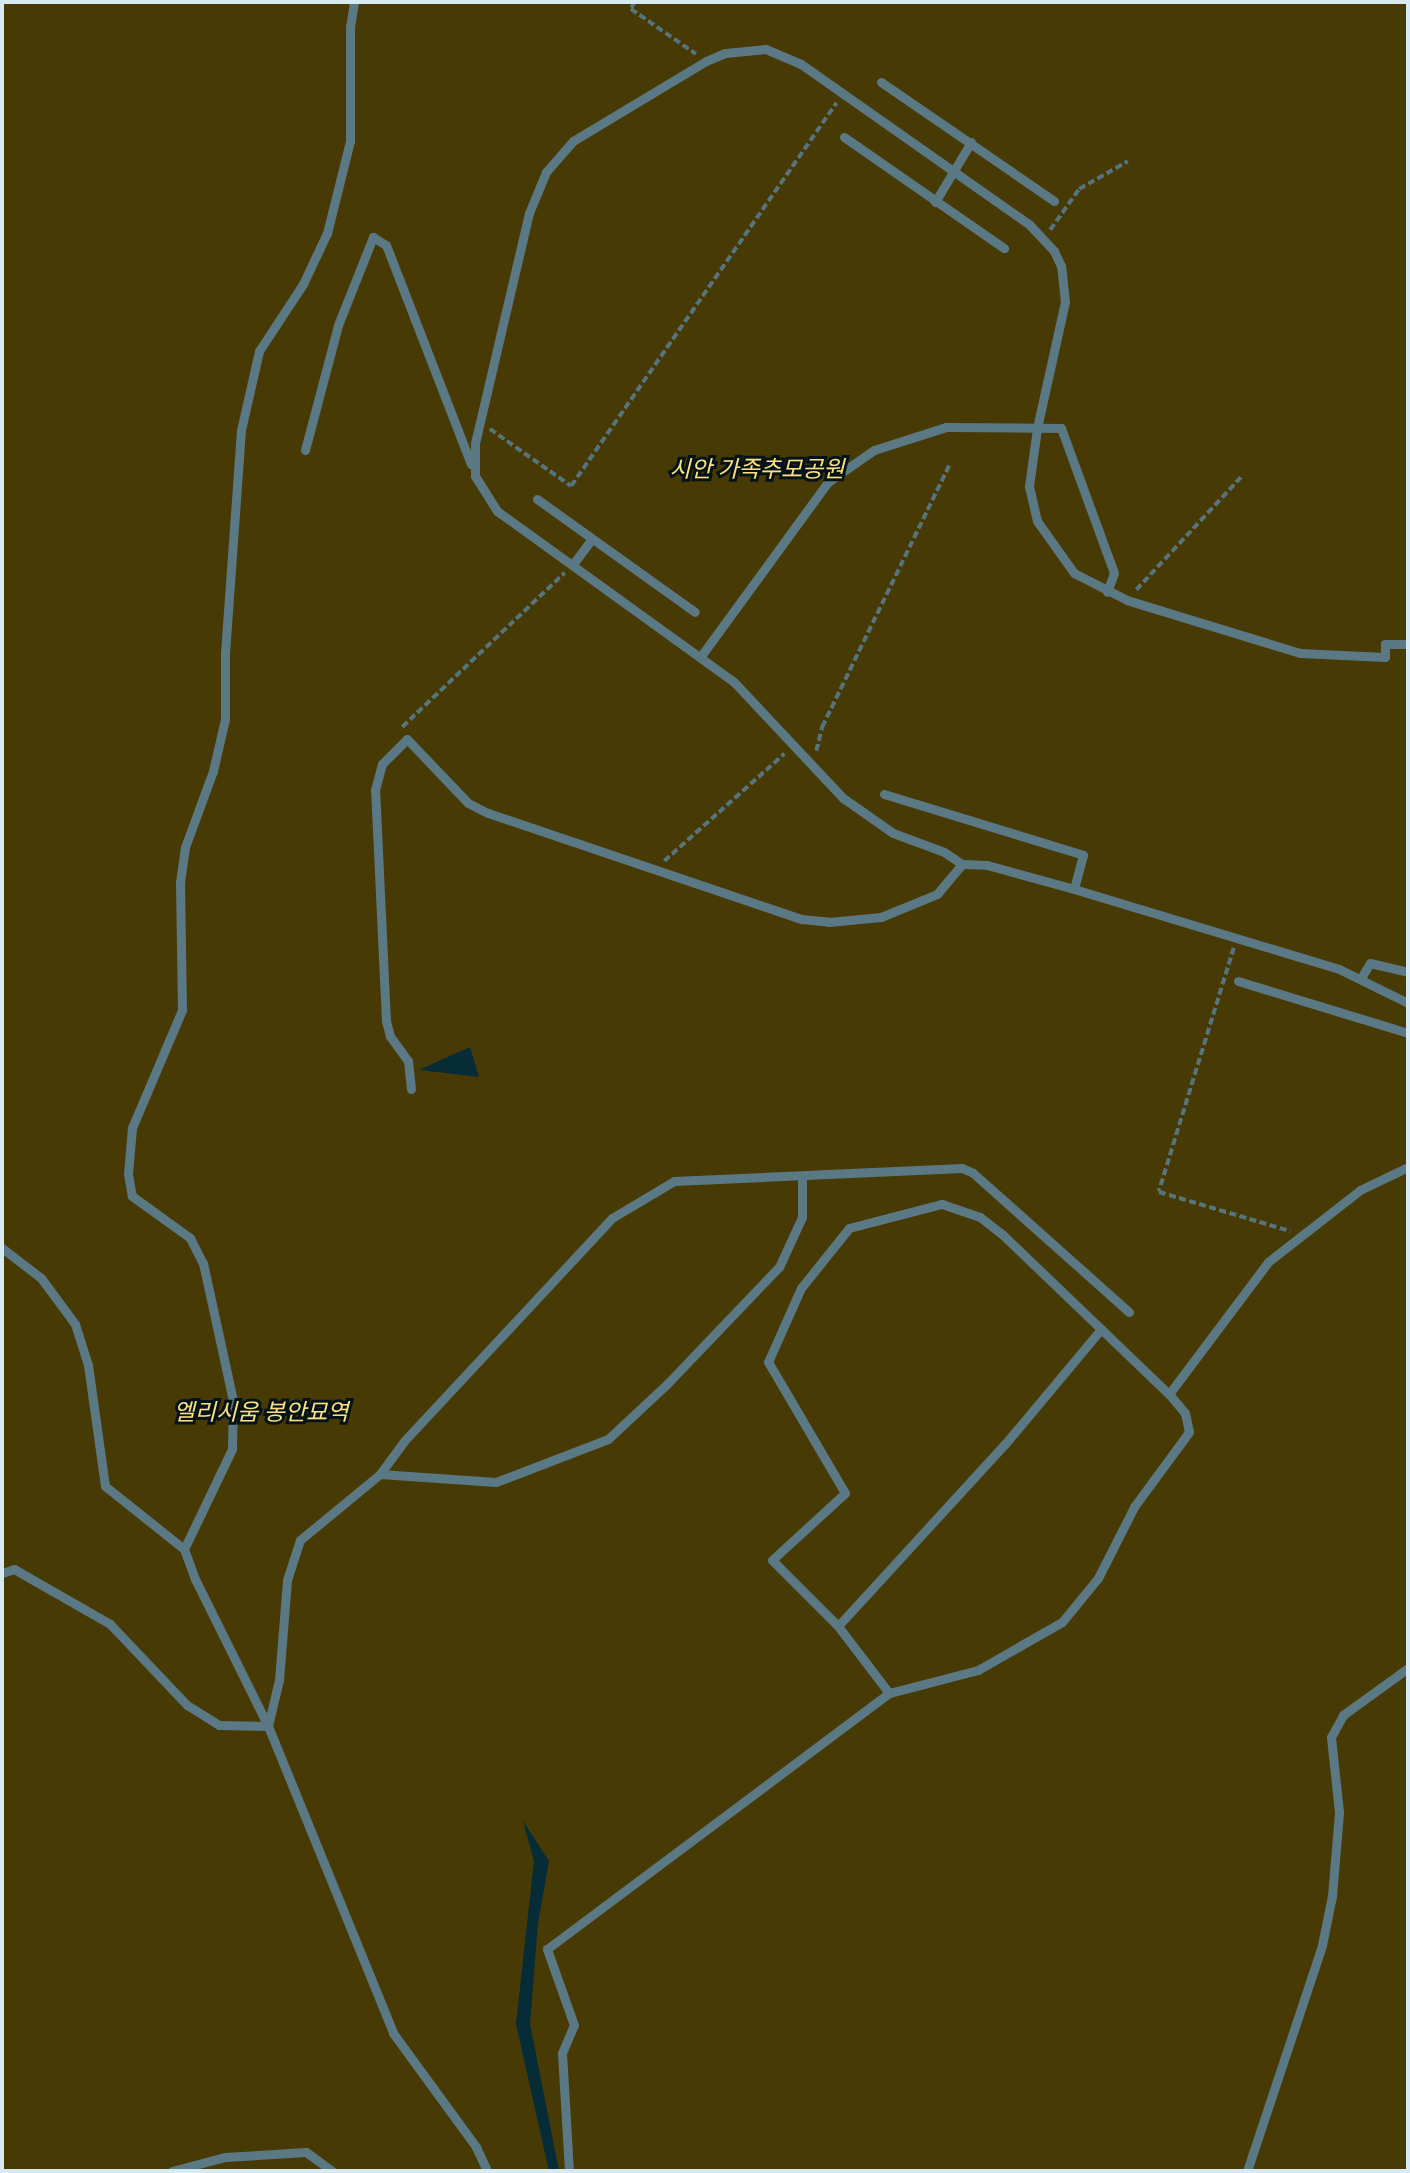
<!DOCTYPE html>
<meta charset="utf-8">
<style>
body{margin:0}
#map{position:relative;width:1410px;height:2173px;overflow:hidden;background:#062c37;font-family:Spectral,"Noto Sans KR",serif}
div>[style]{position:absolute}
.green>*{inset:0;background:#473a05}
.path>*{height:3.5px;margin-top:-1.75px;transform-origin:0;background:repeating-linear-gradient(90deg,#55747e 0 7px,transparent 0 10.5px)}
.service>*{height:9px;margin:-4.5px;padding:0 4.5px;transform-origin:4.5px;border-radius:4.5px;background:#5a7985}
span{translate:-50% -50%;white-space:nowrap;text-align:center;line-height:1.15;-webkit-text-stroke:6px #051217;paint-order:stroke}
.park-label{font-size:23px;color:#fce183;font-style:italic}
.frame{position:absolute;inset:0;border:4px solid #d7eaf2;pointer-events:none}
</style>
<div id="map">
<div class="green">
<div style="clip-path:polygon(evenodd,2px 2px,1408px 2px,1408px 2171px,559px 2171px,530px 2024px,538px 1923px,549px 1861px,523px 1821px,534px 1861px,516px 2024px,549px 2171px,2px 2171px,2px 2px,470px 1047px,479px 1077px,420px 1070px,421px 1069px,470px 1047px)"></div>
</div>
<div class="path">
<div style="left:635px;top:2px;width:8px;rotate:120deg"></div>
<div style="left:631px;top:9px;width:79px;rotate:34.7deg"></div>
<div style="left:1050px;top:230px;width:50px;rotate:-54.7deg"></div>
<div style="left:1079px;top:189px;width:56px;rotate:-29.7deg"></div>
<div style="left:490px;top:429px;width:99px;rotate:35.1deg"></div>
<div style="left:571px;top:486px;width:466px;rotate:-55.3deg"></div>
<div style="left:1136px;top:590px;width:157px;rotate:-47.1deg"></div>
<div style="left:402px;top:727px;width:224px;rotate:-43.5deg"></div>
<div style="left:816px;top:751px;width:25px;rotate:-76deg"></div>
<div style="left:822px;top:727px;width:293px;rotate:-64.1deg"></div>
<div style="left:664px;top:861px;width:161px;rotate:-41.7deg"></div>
<div style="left:1234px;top:948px;width:255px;rotate:107.1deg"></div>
<div style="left:1159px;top:1192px;width:137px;rotate:16.6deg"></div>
</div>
<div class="service">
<div style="left:354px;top:2px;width:25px;rotate:99deg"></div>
<div style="left:350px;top:27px;width:114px;rotate:90deg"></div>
<div style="left:350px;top:141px;width:95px;rotate:104deg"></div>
<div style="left:327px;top:233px;width:56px;rotate:115.2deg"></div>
<div style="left:303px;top:284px;width:80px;rotate:123.3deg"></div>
<div style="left:259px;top:351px;width:81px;rotate:102.8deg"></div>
<div style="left:241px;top:430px;width:223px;rotate:94.1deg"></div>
<div style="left:225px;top:652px;width:67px;rotate:90deg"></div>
<div style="left:225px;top:719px;width:53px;rotate:103deg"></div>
<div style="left:213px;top:771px;width:81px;rotate:110.2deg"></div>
<div style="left:185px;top:847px;width:35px;rotate:98deg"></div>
<div style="left:180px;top:882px;width:128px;rotate:89.1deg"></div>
<div style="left:182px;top:1010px;width:128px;rotate:113deg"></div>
<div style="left:132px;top:1128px;width:46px;rotate:95deg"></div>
<div style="left:128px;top:1174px;width:22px;rotate:80deg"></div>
<div style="left:132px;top:1196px;width:72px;rotate:35.9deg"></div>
<div style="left:190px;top:1238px;width:28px;rotate:63deg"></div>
<div style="left:203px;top:1263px;width:141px;rotate:77.7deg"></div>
<div style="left:233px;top:1401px;width:48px;rotate:91.2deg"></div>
<div style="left:232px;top:1449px;width:111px;rotate:115.6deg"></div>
<div style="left:184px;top:1549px;width:32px;rotate:70deg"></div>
<div style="left:195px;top:1579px;width:164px;rotate:63.6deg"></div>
<div style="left:268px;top:1726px;width:331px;rotate:67.8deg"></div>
<div style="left:393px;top:2033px;width:141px;rotate:53.9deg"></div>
<div style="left:476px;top:2147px;width:26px;rotate:65deg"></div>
<div style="left:881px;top:82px;width:210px;rotate:34.5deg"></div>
<div style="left:844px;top:137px;width:195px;rotate:34.8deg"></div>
<div style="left:935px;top:202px;width:70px;rotate:-59deg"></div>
<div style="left:305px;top:450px;width:129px;rotate:-75.2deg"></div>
<div style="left:338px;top:325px;width:95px;rotate:-68.3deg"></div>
<div style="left:373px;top:237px;width:15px;rotate:32deg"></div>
<div style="left:386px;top:245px;width:235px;rotate:68.8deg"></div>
<div style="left:537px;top:499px;width:194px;rotate:35.6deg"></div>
<div style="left:573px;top:564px;width:30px;rotate:-53deg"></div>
<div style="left:1408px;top:644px;width:23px;rotate:180deg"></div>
<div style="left:1385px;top:644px;width:13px;rotate:90deg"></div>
<div style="left:1385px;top:657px;width:85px;rotate:-177.3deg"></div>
<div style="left:1300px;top:653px;width:181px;rotate:-163deg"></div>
<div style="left:1127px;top:600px;width:59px;rotate:-153deg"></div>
<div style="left:1074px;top:573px;width:64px;rotate:-125.4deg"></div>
<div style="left:1037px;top:521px;width:36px;rotate:-103deg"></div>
<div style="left:1029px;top:486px;width:59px;rotate:-82.1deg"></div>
<div style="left:1037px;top:428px;width:129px;rotate:-77.5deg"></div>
<div style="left:1065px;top:302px;width:36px;rotate:-96deg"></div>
<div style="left:1061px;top:266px;width:17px;rotate:-115deg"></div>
<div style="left:1054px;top:251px;width:35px;rotate:-133deg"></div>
<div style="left:1030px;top:225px;width:280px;rotate:-144.9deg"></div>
<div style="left:801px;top:64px;width:39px;rotate:-157deg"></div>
<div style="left:765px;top:49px;width:40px;rotate:174.3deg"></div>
<div style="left:725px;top:53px;width:21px;rotate:157deg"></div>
<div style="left:706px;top:61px;width:155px;rotate:149deg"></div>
<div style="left:573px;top:141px;width:41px;rotate:131.1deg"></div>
<div style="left:546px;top:172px;width:44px;rotate:112.5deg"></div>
<div style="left:529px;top:213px;width:237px;rotate:103.2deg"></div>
<div style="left:475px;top:444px;width:32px;rotate:90deg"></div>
<div style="left:475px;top:476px;width:41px;rotate:57.8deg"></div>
<div style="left:497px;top:511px;width:292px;rotate:35.8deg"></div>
<div style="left:734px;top:682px;width:159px;rotate:46.8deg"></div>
<div style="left:843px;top:798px;width:61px;rotate:35deg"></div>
<div style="left:893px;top:833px;width:54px;rotate:20.4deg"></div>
<div style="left:944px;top:852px;width:22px;rotate:34deg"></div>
<div style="left:962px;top:864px;width:25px;rotate:2deg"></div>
<div style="left:987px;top:865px;width:90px;rotate:15.4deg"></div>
<div style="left:1074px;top:889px;width:277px;rotate:16.8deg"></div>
<div style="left:1339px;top:969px;width:77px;rotate:26.2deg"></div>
<div style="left:701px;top:656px;width:215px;rotate:-53.9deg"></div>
<div style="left:828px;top:482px;width:56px;rotate:-34.8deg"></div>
<div style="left:874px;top:450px;width:76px;rotate:-17.7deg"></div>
<div style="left:946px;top:427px;width:115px;rotate:0.5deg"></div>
<div style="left:1061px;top:428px;width:154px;rotate:69.9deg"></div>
<div style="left:1114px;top:573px;width:20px;rotate:110deg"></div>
<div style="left:884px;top:794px;width:208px;rotate:17deg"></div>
<div style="left:1083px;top:855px;width:35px;rotate:105deg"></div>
<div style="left:1361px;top:978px;width:17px;rotate:-59deg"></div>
<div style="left:1370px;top:963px;width:39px;rotate:13deg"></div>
<div style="left:1238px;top:981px;width:178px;rotate:17deg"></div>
<div style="left:411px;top:1089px;width:28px;rotate:-96deg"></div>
<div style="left:408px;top:1061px;width:31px;rotate:-126deg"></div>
<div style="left:390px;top:1036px;width:16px;rotate:-105deg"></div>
<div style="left:386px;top:1021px;width:231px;rotate:-92.7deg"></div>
<div style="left:375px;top:790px;width:27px;rotate:-75deg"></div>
<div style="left:382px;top:764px;width:35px;rotate:-45deg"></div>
<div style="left:407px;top:739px;width:88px;rotate:46.4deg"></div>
<div style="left:468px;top:803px;width:22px;rotate:27deg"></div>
<div style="left:488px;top:813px;width:331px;rotate:18.7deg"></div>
<div style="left:802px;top:919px;width:27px;rotate:6deg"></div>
<div style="left:829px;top:922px;width:52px;rotate:-5.5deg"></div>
<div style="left:881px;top:917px;width:61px;rotate:-22.3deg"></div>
<div style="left:937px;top:894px;width:39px;rotate:-50deg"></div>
<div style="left:2px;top:1248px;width:49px;rotate:37.6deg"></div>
<div style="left:41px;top:1278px;width:57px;rotate:53.5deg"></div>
<div style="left:75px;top:1324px;width:43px;rotate:72.4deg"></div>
<div style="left:88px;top:1365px;width:122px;rotate:82deg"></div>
<div style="left:105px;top:1486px;width:101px;rotate:38.6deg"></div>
<div style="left:1169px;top:1394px;width:165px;rotate:-53.1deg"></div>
<div style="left:1268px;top:1262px;width:117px;rotate:-38deg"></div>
<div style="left:1360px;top:1190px;width:53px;rotate:-25.6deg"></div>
<div style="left:380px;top:1474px;width:116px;rotate:3.9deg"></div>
<div style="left:496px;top:1482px;width:120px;rotate:-21deg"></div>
<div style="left:608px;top:1439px;width:81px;rotate:-43deg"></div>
<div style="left:667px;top:1384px;width:162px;rotate:-46.3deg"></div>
<div style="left:779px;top:1267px;width:55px;rotate:-65.3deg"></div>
<div style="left:802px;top:1217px;width:40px;rotate:-90deg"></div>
<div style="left:2px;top:1573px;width:13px;rotate:-18deg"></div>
<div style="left:14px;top:1569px;width:111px;rotate:29.8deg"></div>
<div style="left:110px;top:1624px;width:112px;rotate:46.5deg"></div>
<div style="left:187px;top:1705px;width:38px;rotate:32deg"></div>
<div style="left:219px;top:1725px;width:49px;rotate:1.2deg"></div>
<div style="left:268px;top:1726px;width:47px;rotate:-76.6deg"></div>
<div style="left:279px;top:1680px;width:100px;rotate:-85.4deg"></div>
<div style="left:287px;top:1580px;width:42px;rotate:-72deg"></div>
<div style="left:300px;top:1540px;width:104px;rotate:-39.5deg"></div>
<div style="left:380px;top:1474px;width:42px;rotate:-53.7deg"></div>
<div style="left:405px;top:1440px;width:304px;rotate:-47deg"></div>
<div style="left:612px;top:1218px;width:72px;rotate:-30.8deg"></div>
<div style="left:674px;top:1181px;width:288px;rotate:-2.6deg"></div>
<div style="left:962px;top:1168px;width:12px;rotate:24deg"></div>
<div style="left:973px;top:1173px;width:209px;rotate:41.7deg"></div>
<div style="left:838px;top:1626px;width:247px;rotate:-47.5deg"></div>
<div style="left:1005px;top:1444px;width:150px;rotate:-50.1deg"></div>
<div style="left:172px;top:2171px;width:55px;rotate:-14.8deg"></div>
<div style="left:225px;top:2157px;width:81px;rotate:-3.5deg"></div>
<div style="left:306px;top:2152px;width:32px;rotate:36deg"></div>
<div style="left:569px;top:2171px;width:118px;rotate:-93.4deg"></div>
<div style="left:562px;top:2053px;width:30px;rotate:-67deg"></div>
<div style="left:574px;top:2025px;width:81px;rotate:-109.6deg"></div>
<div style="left:547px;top:1949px;width:427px;rotate:-36.8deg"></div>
<div style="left:889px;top:1693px;width:84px;rotate:-127.3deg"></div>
<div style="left:838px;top:1626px;width:93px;rotate:-135deg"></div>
<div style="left:772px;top:1560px;width:99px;rotate:-42.5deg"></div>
<div style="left:845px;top:1493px;width:152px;rotate:-120.4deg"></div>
<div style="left:768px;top:1362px;width:81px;rotate:-66deg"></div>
<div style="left:801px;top:1288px;width:77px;rotate:-51.3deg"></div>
<div style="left:849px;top:1228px;width:96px;rotate:-14.5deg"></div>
<div style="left:942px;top:1204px;width:40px;rotate:18.9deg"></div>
<div style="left:980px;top:1217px;width:29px;rotate:38deg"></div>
<div style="left:1003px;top:1235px;width:230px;rotate:43.8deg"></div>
<div style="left:1169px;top:1394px;width:25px;rotate:50deg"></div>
<div style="left:1185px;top:1413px;width:19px;rotate:78deg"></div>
<div style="left:1189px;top:1432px;width:93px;rotate:126.3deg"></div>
<div style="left:1134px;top:1507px;width:80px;rotate:116.9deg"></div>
<div style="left:1098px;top:1578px;width:57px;rotate:129.3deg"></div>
<div style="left:1062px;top:1622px;width:97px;rotate:150.3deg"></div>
<div style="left:978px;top:1670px;width:92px;rotate:165.5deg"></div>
<div style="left:1247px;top:2171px;width:238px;rotate:-71.6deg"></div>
<div style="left:1322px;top:1945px;width:50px;rotate:-78.5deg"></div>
<div style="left:1332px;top:1896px;width:84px;rotate:-85.2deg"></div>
<div style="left:1339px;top:1812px;width:75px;rotate:-96.1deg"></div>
<div style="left:1331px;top:1737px;width:25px;rotate:-61deg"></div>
<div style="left:1343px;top:1715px;width:80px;rotate:-35.9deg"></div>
</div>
<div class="park-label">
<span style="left:757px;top:471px">시안 가족추모공원</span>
<span style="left:261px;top:1414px">엘리시움 봉안묘역</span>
</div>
<div class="frame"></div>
</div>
